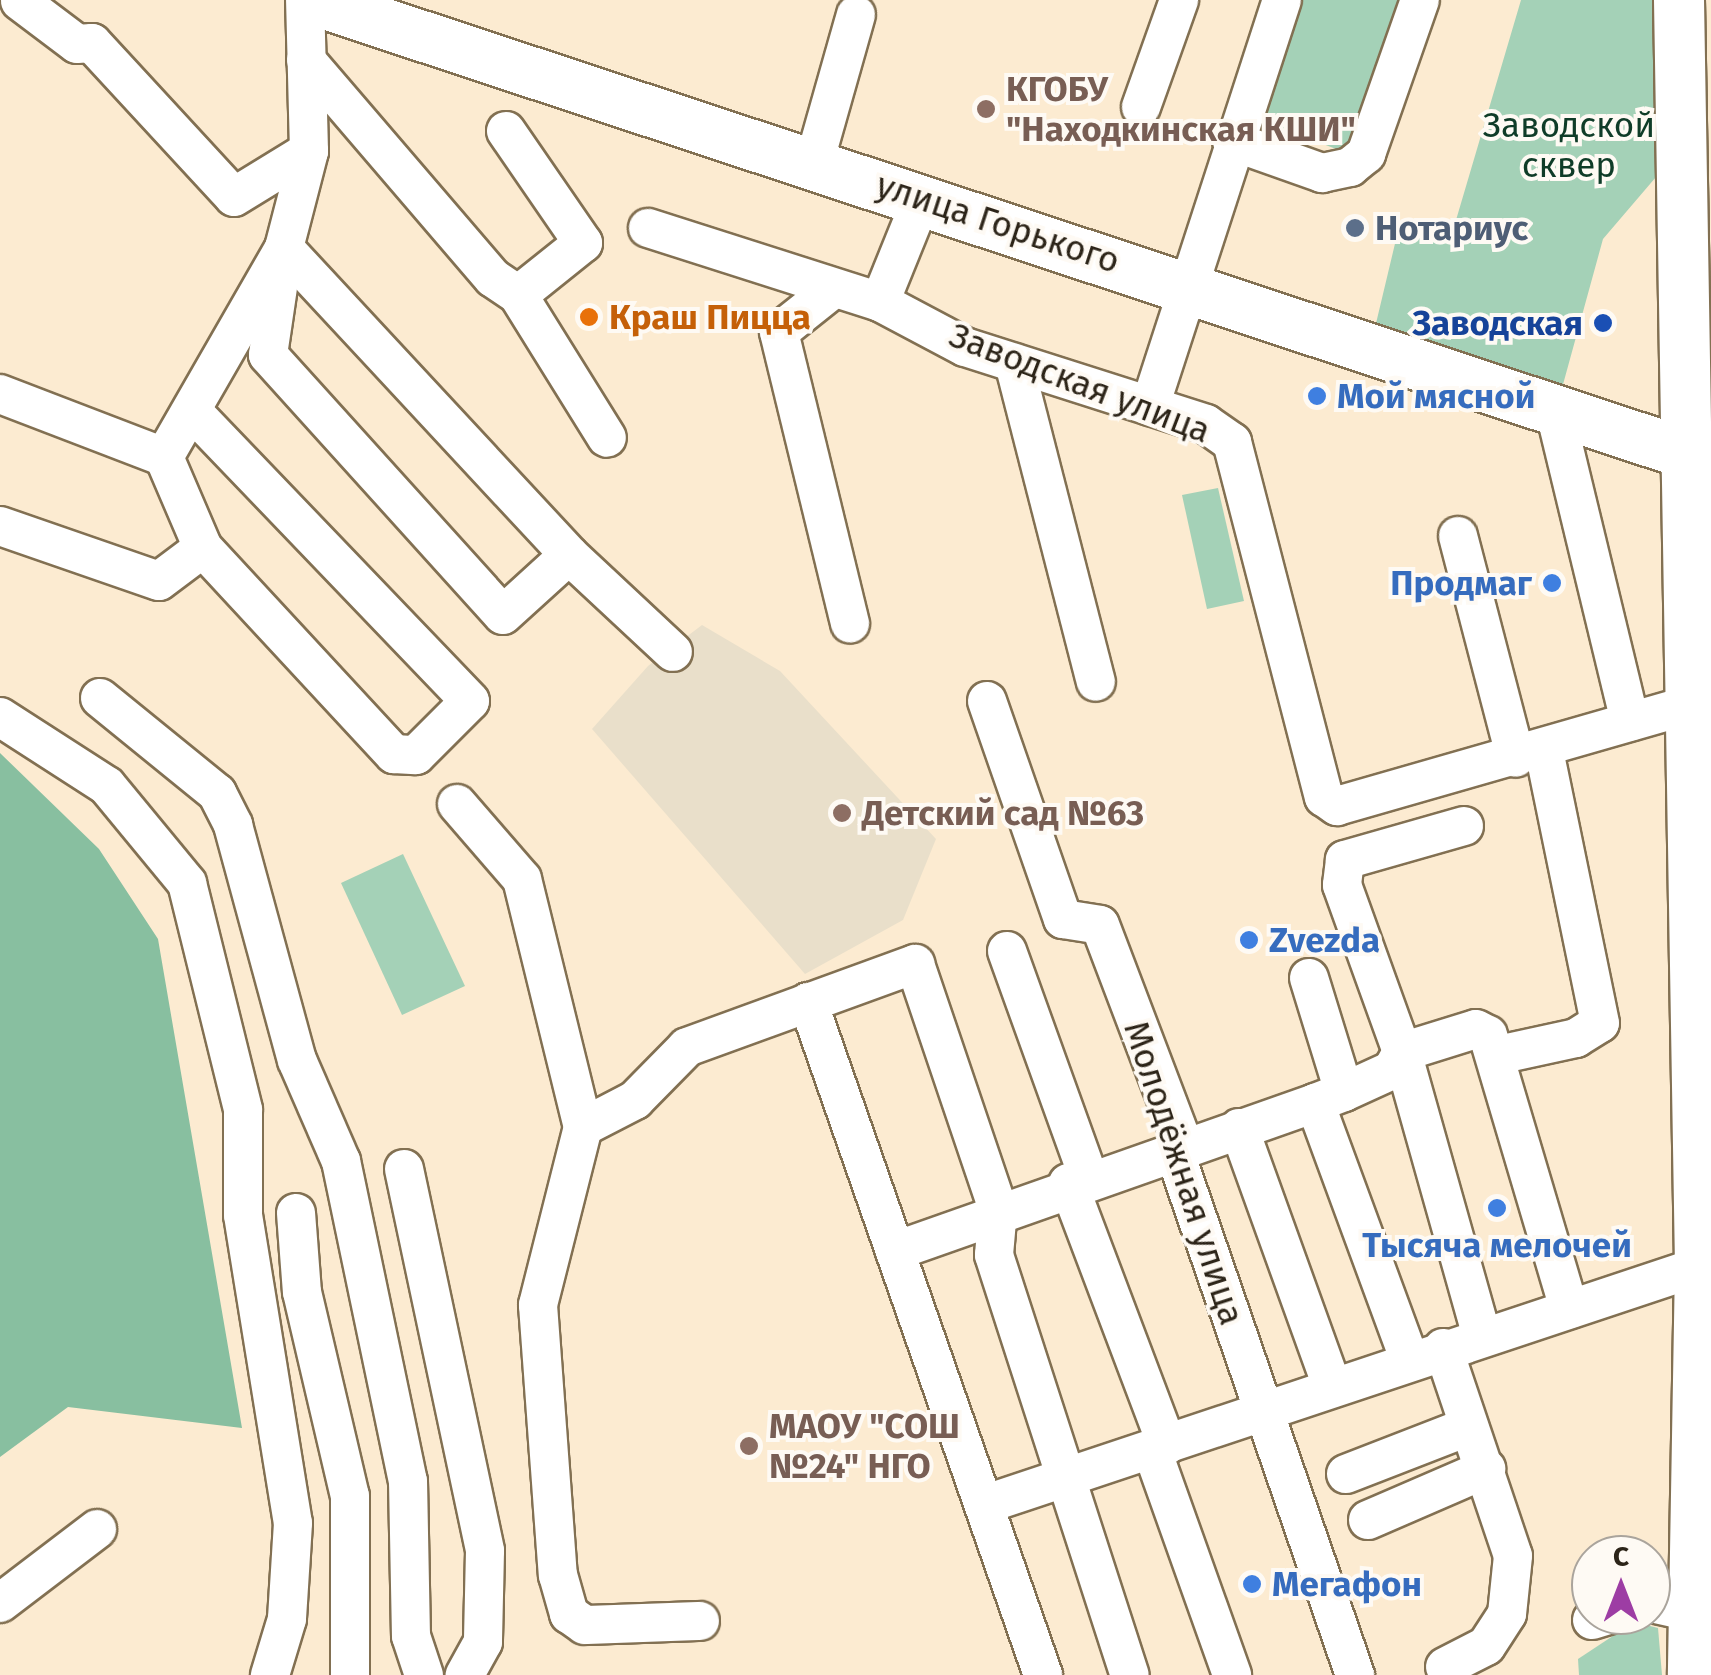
<!DOCTYPE html>
<meta charset="utf-8">
<style>
body{margin:0}
#map{position:relative;width:1711px;height:1675px;overflow:hidden;background:#fcebd1;font-family:"Fira Sans",sans-serif}
div>[style]{position:absolute}
.education>*{inset:0;background:#e9dfca}
.green>*{inset:0;background:#a4d1b7}
.forest>*{inset:0;background:#88bfa0}
.roads{filter:drop-shadow(2px 0 #827052) drop-shadow(-2px 0 #827052) drop-shadow(0 2px #827052) drop-shadow(0 -2px #827052)}
.minor>*{height:38px;margin:-19px;padding:0 19px;transform-origin:19px;border-radius:19px;background:#fff}
.major>*{height:50px;margin:-25px;padding:0 25px;transform-origin:25px;border-radius:25px;background:#fff}
.dots>*{width:28px;height:28px;translate:-50% -50%;box-sizing:border-box;border:5px solid #fefaf4;border-radius:50%}
span{translate:-50% -50%;white-space:nowrap;text-align:center;line-height:1.15;-webkit-text-stroke:8px #fefaf4;paint-order:stroke}
.education-label{font-size:35px;color:#785e54;font-weight:700}
.left{translate:0 -50%;text-align:left}
.park-label{font-size:35px;color:#0f3c28}
.street-label{font-size:35px;color:#2c2418}
.service-label{font-size:35px;color:#4e5e75;font-weight:700}
.food-label{font-size:35px;color:#c56008;font-weight:700}
.transit-label{font-size:35px;color:#164399;font-weight:700}
.right{translate:-100% -50%;text-align:right}
.shop-label{font-size:35px;color:#366cbe;font-weight:700}
.north{position:absolute;left:1571px;top:1535px;width:100px;height:100px;box-sizing:border-box;background:#fefaf4;border:2px solid #aaa49c;border-radius:50%;rotate:0deg;font-size:28px;font-weight:700;line-height:40px;text-align:center;color:#2c2418}
.north::after{content:'';display:block;margin:auto;width:35px;height:45px;background:#9d3da4;clip-path:polygon(50% 0,100% 100%,50% 72%,0 100%)}
</style>
<div id="map">
<div class="education">
<div style="clip-path:polygon(702px 625px,780px 671px,936px 839px,903px 920px,805px 974px,592px 729px,648px 666px)"></div>
</div>
<div class="green">
<div style="clip-path:polygon(1298px 0,1400px 0,1349px 154px,1258px 119px)"></div>
<div style="clip-path:polygon(1521px 0,1654px 0,1656px 177px,1603px 239px,1559px 399px,1373px 336px,1398px 231px,1451px 237px)"></div>
<div style="clip-path:polygon(1218px 488px,1244px 601px,1207px 609px,1182px 495px)"></div>
<div style="clip-path:polygon(403px 854px,465px 986px,402px 1015px,341px 883px)"></div>
<div style="clip-path:polygon(1634px 1622px,1658px 1628px,1662px 1675px,1579px 1675px,1578px 1659px)"></div>
</div>
<div class="forest">
<div style="clip-path:polygon(0 753px,99px 849px,158px 939px,242px 1428px,68px 1407px,0 1457px)"></div>
</div>
<div class="roads">
<div class="minor">
<div style="left:20px;top:1px;width:71px;rotate:37deg"></div>
<div style="left:77px;top:44px;width:15px;rotate:-4deg"></div>
<div style="left:92px;top:43px;width:209px;rotate:47.3deg"></div>
<div style="left:234px;top:197px;width:88px;rotate:-31.5deg"></div>
<div style="left:306px;top:60px;width:287px;rotate:49.4deg"></div>
<div style="left:493px;top:278px;width:30px;rotate:34deg"></div>
<div style="left:518px;top:295px;width:168px;rotate:58.1deg"></div>
<div style="left:1141px;top:107px;width:114px;rotate:-70.4deg"></div>
<div style="left:506px;top:131px;width:136px;rotate:55.5deg"></div>
<div style="left:583px;top:243px;width:83px;rotate:141.3deg"></div>
<div style="left:1232px;top:141px;width:96px;rotate:19.6deg"></div>
<div style="left:1322px;top:173px;width:29px;rotate:-12deg"></div>
<div style="left:1350px;top:167px;width:21px;rotate:-39deg"></div>
<div style="left:1366px;top:154px;width:163px;rotate:-70.7deg"></div>
<div style="left:814px;top:163px;width:154px;rotate:-74.2deg"></div>
<div style="left:648px;top:228px;width:244px;rotate:17.7deg"></div>
<div style="left:880px;top:302px;width:96px;rotate:27.9deg"></div>
<div style="left:965px;top:347px;width:253px;rotate:17.7deg"></div>
<div style="left:1206px;top:424px;width:32px;rotate:35deg"></div>
<div style="left:1232px;top:442px;width:367px;rotate:75.5deg"></div>
<div style="left:1324px;top:797px;width:16px;rotate:35deg"></div>
<div style="left:1337px;top:806px;width:367px;rotate:-16deg"></div>
<div style="left:284px;top:248px;width:419px;rotate:47.1deg"></div>
<div style="left:569px;top:555px;width:142px;rotate:43deg"></div>
<div style="left:282px;top:260px;width:96px;rotate:98.4deg"></div>
<div style="left:268px;top:355px;width:350px;rotate:47.9deg"></div>
<div style="left:503px;top:615px;width:89px;rotate:-42.3deg"></div>
<div style="left:833px;top:289px;width:69px;rotate:141.5deg"></div>
<div style="left:779px;top:332px;width:300px;rotate:76.3deg"></div>
<div style="left:880px;top:302px;width:112px;rotate:-68deg"></div>
<div style="left:1014px;top:363px;width:329px;rotate:75.6deg"></div>
<div style="left:0;top:394px;width:176px;rotate:21deg"></div>
<div style="left:164px;top:457px;width:241px;rotate:-60.1deg"></div>
<div style="left:284px;top:248px;width:100px;rotate:-75.5deg"></div>
<div style="left:309px;top:151px;width:151px;rotate:-91.5deg"></div>
<div style="left:1150px;top:406px;width:427px;rotate:-72deg"></div>
<div style="left:1559px;top:428px;width:302px;rotate:76.4deg"></div>
<div style="left:164px;top:457px;width:99px;rotate:66.8deg"></div>
<div style="left:203px;top:548px;width:281px;rotate:47.2deg"></div>
<div style="left:394px;top:754px;width:22px;rotate:3deg"></div>
<div style="left:416px;top:755px;width:76px;rotate:-45deg"></div>
<div style="left:470px;top:701px;width:399px;rotate:-133.8deg"></div>
<div style="left:0;top:526px;width:168px;rotate:19.1deg"></div>
<div style="left:159px;top:581px;width:55px;rotate:-36.9deg"></div>
<div style="left:1458px;top:536px;width:229px;rotate:75.4deg"></div>
<div style="left:100px;top:698px;width:151px;rotate:39.1deg"></div>
<div style="left:217px;top:793px;width:36px;rotate:63deg"></div>
<div style="left:233px;top:825px;width:244px;rotate:74.8deg"></div>
<div style="left:297px;top:1060px;width:110px;rotate:66.5deg"></div>
<div style="left:341px;top:1161px;width:327px;rotate:78.2deg"></div>
<div style="left:408px;top:1481px;width:155px;rotate:88.9deg"></div>
<div style="left:411px;top:1636px;width:41px;rotate:71.6deg"></div>
<div style="left:987px;top:701px;width:231px;rotate:70.8deg"></div>
<div style="left:1063px;top:919px;width:37px;rotate:9deg"></div>
<div style="left:1100px;top:925px;width:234px;rotate:69.2deg"></div>
<div style="left:1183px;top:1144px;width:21px;rotate:101deg"></div>
<div style="left:1179px;top:1165px;width:540px;rotate:70.96deg"></div>
<div style="left:0;top:717px;width:127px;rotate:32.8deg"></div>
<div style="left:107px;top:786px;width:126px;rotate:50.5deg"></div>
<div style="left:187px;top:883px;width:234px;rotate:76.1deg"></div>
<div style="left:243px;top:1110px;width:105px;rotate:90deg"></div>
<div style="left:243px;top:1215px;width:312px;rotate:80.8deg"></div>
<div style="left:293px;top:1523px;width:96px;rotate:93.6deg"></div>
<div style="left:287px;top:1619px;width:59px;rotate:106.9deg"></div>
<div style="left:457px;top:804px;width:99px;rotate:49.1deg"></div>
<div style="left:522px;top:879px;width:255px;rotate:76.2deg"></div>
<div style="left:583px;top:1127px;width:184px;rotate:104.2deg"></div>
<div style="left:538px;top:1305px;width:271px;rotate:85.8deg"></div>
<div style="left:558px;top:1575px;width:41px;rotate:74.2deg"></div>
<div style="left:569px;top:1614px;width:19px;rotate:35deg"></div>
<div style="left:585px;top:1625px;width:115px;rotate:-2deg"></div>
<div style="left:1464px;top:826px;width:124px;rotate:164.1deg"></div>
<div style="left:1345px;top:860px;width:25px;rotate:97deg"></div>
<div style="left:1342px;top:885px;width:177px;rotate:70.2deg"></div>
<div style="left:1402px;top:1052px;width:77px;rotate:-17.3deg"></div>
<div style="left:1476px;top:1029px;width:13px;rotate:27deg"></div>
<div style="left:1488px;top:1035px;width:286px;rotate:73.5deg"></div>
<div style="left:1007px;top:951px;width:239px;rotate:70.2deg"></div>
<div style="left:1309px;top:978px;width:119px;rotate:72.9deg"></div>
<div style="left:1344px;top:1092px;width:31px;rotate:159deg"></div>
<div style="left:1315px;top:1103px;width:272px;rotate:69.8deg"></div>
<div style="left:808px;top:1002px;width:713px;rotate:70.75deg"></div>
<div style="left:1402px;top:1052px;width:295px;rotate:74.3deg"></div>
<div style="left:1498px;top:1055px;width:80px;rotate:-12.3deg"></div>
<div style="left:1576px;top:1038px;width:28px;rotate:-32deg"></div>
<div style="left:1600px;top:1023px;width:279px;rotate:-101.6deg"></div>
<div style="left:1344px;top:1092px;width:53px;rotate:-24.6deg"></div>
<div style="left:1392px;top:1070px;width:21px;rotate:-61deg"></div>
<div style="left:583px;top:1127px;width:59px;rotate:-27.4deg"></div>
<div style="left:635px;top:1100px;width:74px;rotate:-45.5deg"></div>
<div style="left:687px;top:1047px;width:243px;rotate:-20deg"></div>
<div style="left:915px;top:964px;width:259px;rotate:71.3deg"></div>
<div style="left:998px;top:1209px;width:46px;rotate:95deg"></div>
<div style="left:994px;top:1255px;width:441px;rotate:72.1deg"></div>
<div style="left:1239px;top:1128px;width:274px;rotate:70.2deg"></div>
<div style="left:404px;top:1169px;width:390px;rotate:78deg"></div>
<div style="left:485px;top:1551px;width:91px;rotate:91.3deg"></div>
<div style="left:483px;top:1642px;width:38px;rotate:119deg"></div>
<div style="left:1068px;top:1183px;width:280px;rotate:69.3deg"></div>
<div style="left:296px;top:1213px;width:79px;rotate:85.7deg"></div>
<div style="left:302px;top:1292px;width:210px;rotate:76.8deg"></div>
<div style="left:350px;top:1496px;width:179px;rotate:90deg"></div>
<div style="left:895px;top:1251px;width:445px;rotate:-19.4deg"></div>
<div style="left:1443px;top:1348px;width:219px;rotate:71.4deg"></div>
<div style="left:1513px;top:1556px;width:58px;rotate:95.9deg"></div>
<div style="left:1507px;top:1614px;width:38px;rotate:123deg"></div>
<div style="left:1486px;top:1646px;width:46px;rotate:152.9deg"></div>
<div style="left:1152px;top:1450px;width:239px;rotate:70.4deg"></div>
<div style="left:1346px;top:1474px;width:130px;rotate:-21.2deg"></div>
<div style="left:989px;top:1503px;width:749px;rotate:-18.43deg"></div>
<div style="left:1368px;top:1520px;width:129px;rotate:-23.4deg"></div>
<div style="left:0;top:1603px;width:122px;rotate:-37.3deg"></div>
<div style="left:1651px;top:1603px;width:46px;rotate:12.5deg"></div>
<div style="left:1592px;top:1620px;width:17px;rotate:-17deg"></div>
</div>
<div class="major">
<div style="left:313px;top:0;width:1441px;rotate:18.28deg"></div>
<div style="left:1679px;top:0;width:1266px;rotate:89.05deg"></div>
<div style="left:1700px;top:1266px;width:409px;rotate:91deg"></div>
</div>
</div>
<div class="dots">
<div style="left:986px;top:109px;background:#8d6e63"></div>
<div style="left:1355px;top:228px;background:#5c6f8a"></div>
<div style="left:589px;top:317px;background:#e8710a"></div>
<div style="left:1603px;top:323px;background:#1a4fb4"></div>
<div style="left:1317px;top:396px;background:#3f7fe0"></div>
<div style="left:1552px;top:583px;background:#3f7fe0"></div>
<div style="left:842px;top:813px;background:#8d6e63"></div>
<div style="left:1249px;top:940px;background:#3f7fe0"></div>
<div style="left:1497px;top:1208px;background:#3f7fe0"></div>
<div style="left:749px;top:1446px;background:#8d6e63"></div>
<div style="left:1252px;top:1584px;background:#3f7fe0"></div>
</div>
<div class="education-label">
<span class="left" style="left:1006px;top:109px">КГОБУ<br>"Находкинская КШИ"</span>
<span class="left" style="left:862px;top:813px">Детский сад №63</span>
<span class="left" style="left:769px;top:1446px">МАОУ "СОШ<br>№24" НГО</span>
</div>
<div class="park-label">
<span style="left:1569px;top:145px">Заводской<br>сквер</span>
</div>
<div class="street-label">
<span style="left:998px;top:223px;rotate:18deg">улица Горького</span>
<span style="left:1080px;top:383px;rotate:21deg">Заводская улица</span>
<span style="left:1184px;top:1173px;rotate:72deg">Молодёжная улица</span>
</div>
<div class="service-label">
<span class="left" style="left:1375px;top:228px">Нотариус</span>
</div>
<div class="food-label">
<span class="left" style="left:609px;top:317px">Краш Пицца</span>
</div>
<div class="transit-label">
<span class="right" style="left:1583px;top:323px">Заводская</span>
</div>
<div class="shop-label">
<span class="left" style="left:1337px;top:396px">Мой мясной</span>
<span class="right" style="left:1532px;top:583px">Продмаг</span>
<span class="left" style="left:1269px;top:940px">Zvezda</span>
<span style="left:1497px;top:1245px">Тысяча мелочей</span>
<span class="left" style="left:1272px;top:1584px">Мегафон</span>
</div>
<div class="north">С</div>
</div>
